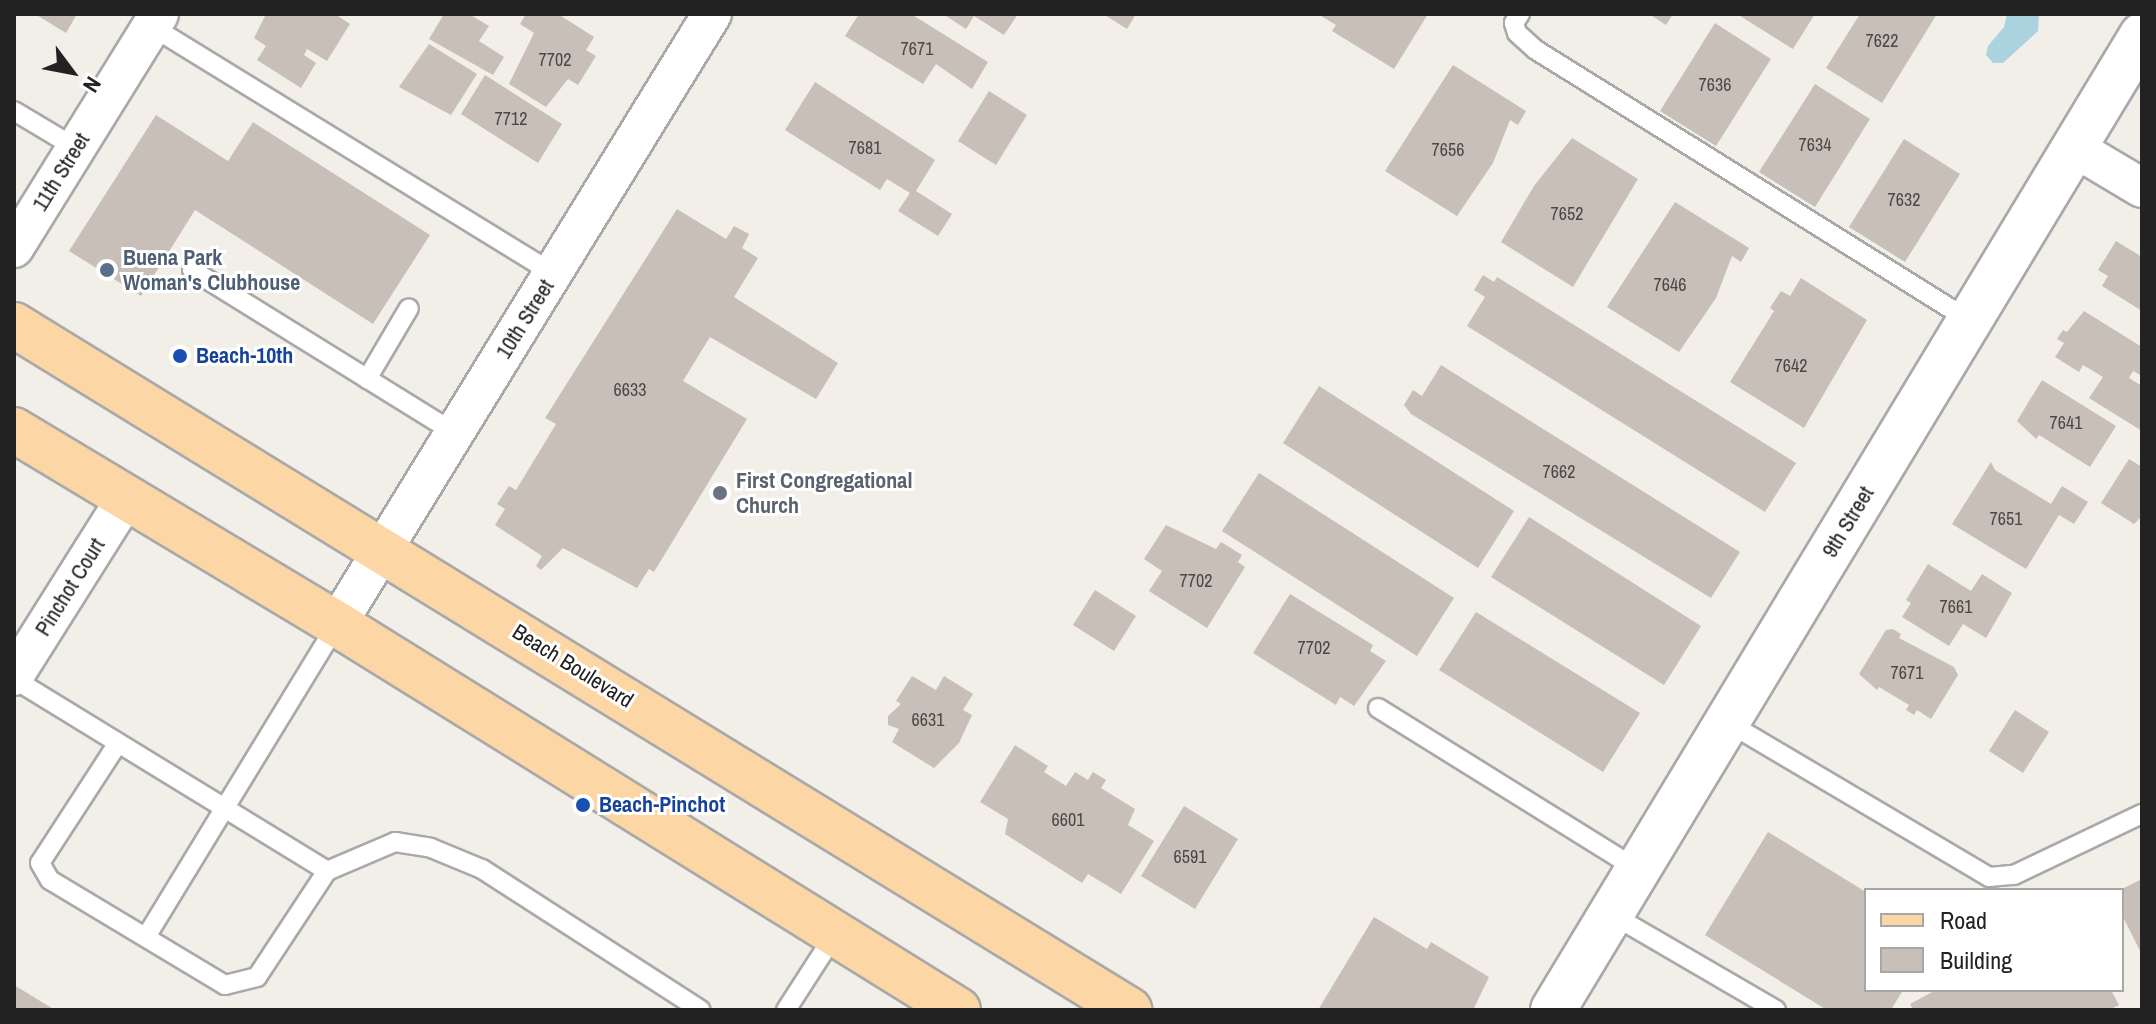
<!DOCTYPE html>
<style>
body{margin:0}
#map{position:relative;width:2156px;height:1024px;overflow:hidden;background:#f2efe9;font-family:"Archivo Narrow",sans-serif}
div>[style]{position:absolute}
.water>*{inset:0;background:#aad3df}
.building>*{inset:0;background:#c7bfb8}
.roads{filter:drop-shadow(2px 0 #a9a9a9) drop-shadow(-2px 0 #a9a9a9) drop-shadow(0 2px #a9a9a9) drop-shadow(0 -2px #a9a9a9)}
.service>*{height:18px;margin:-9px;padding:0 9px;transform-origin:9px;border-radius:9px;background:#fff}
.minor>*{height:38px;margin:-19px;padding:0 19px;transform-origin:19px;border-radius:19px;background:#fff}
.tertiary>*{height:44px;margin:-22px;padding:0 22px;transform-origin:22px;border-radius:22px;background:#fff}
.primary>*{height:44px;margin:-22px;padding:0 22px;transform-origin:22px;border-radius:22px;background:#fcd6a4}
.dots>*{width:22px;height:22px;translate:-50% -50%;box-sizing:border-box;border:4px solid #fff;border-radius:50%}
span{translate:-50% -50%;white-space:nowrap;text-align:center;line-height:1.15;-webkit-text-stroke:6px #fff;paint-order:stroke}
.number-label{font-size:18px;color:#4b4948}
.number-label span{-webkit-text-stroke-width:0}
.street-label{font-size:22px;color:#222}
.service-label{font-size:22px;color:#4e5e75;font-weight:700}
.left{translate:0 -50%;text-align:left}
.transit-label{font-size:22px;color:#164399;font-weight:700}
.worship-label{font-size:22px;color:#5b616d;font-weight:700}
.frame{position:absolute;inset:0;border:16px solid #222;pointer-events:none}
.legend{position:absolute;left:1864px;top:888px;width:260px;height:104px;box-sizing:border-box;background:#fff;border:2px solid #a7a7a7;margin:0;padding:10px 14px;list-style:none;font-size:24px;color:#222}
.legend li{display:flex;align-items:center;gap:16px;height:40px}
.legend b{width:40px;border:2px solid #a7a7a7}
.north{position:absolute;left:32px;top:32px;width:80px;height:80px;-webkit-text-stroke:6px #fff;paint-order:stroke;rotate:122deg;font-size:22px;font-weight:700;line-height:32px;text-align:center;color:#222}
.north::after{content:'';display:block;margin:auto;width:28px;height:36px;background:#222;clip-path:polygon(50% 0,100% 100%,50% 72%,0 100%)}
</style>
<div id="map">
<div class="water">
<div style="clip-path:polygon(2007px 14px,2039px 14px,2038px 31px,2003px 63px,1993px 63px,1986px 55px,1988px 46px,2004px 27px)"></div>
</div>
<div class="building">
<div style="clip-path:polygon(35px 14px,77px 14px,66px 33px)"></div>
<div style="clip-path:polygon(266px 14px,335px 14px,350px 24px,327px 61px,307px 49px,304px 55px,316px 63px,301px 88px,257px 60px,266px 46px,254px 38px)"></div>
<div style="clip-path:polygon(444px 14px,469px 14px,489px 26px,479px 41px,504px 57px,493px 75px,429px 39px)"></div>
<div style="clip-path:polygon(526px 14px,558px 14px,594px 37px,586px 50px,596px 56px,578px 85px,568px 79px,546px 107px,509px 84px,534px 33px,520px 24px)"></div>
<div style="clip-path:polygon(859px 14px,911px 14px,988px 62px,972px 89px,936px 64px,923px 84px,845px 36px)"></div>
<div style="clip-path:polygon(943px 14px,1018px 14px,1004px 35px,974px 16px,966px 29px)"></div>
<div style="clip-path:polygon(1103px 14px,1136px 14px,1127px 29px)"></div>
<div style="clip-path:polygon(1318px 14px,1428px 14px,1394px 69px,1332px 31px,1336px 25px)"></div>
<div style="clip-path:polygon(1649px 14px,1673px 14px,1666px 25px)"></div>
<div style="clip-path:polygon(1737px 14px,1815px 14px,1793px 49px)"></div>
<div style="clip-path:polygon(1860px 14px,1937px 14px,1882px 103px,1826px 68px)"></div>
<div style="clip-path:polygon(1715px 23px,1771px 59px,1716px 146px,1660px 111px)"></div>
<div style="clip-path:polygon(429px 44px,477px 74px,451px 115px,399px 87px)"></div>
<div style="clip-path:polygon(1453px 65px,1526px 111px,1518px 125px,1510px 120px,1493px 163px,1457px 216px,1385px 171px)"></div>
<div style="clip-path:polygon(485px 75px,562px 124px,538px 163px,461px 114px)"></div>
<div style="clip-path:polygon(815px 82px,935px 160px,916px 191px,952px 214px,938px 236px,898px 211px,910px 193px,887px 179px,880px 190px,785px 130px)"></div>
<div style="clip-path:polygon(1815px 84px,1870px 119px,1815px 207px,1759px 172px)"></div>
<div style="clip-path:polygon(989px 91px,1027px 115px,996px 165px,958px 141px)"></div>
<div style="clip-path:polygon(156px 115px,228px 161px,253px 122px,430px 235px,373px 324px,195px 210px,141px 296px,69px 251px)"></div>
<div style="clip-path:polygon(1572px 138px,1638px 179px,1573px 287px,1501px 242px,1534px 186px)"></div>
<div style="clip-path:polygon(1904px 139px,1960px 174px,1905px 262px,1849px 227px)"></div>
<div style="clip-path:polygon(1675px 202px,1749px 248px,1741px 262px,1732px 256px,1716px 298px,1679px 352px,1607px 307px)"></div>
<div style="clip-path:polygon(677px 209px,726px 239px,734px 226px,749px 234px,742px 248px,758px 258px,734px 297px,838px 363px,816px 399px,710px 337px,683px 381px,747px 419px,654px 572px,649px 569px,637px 588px,563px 548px,541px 570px,536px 566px,542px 556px,495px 525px,505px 509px,497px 504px,509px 486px,516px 490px,556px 424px,545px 418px)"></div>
<div style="clip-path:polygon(2116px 241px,2142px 257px,2142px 311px,2102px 286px,2108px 276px,2098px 270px)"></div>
<div style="clip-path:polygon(1483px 275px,1494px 282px,1497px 277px,1796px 463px,1765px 512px,1467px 326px,1485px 297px,1474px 290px)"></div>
<div style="clip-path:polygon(1801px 278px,1867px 320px,1804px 428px,1730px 382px,1774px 311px,1770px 308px,1781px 291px,1790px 296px)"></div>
<div style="clip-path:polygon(2084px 311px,2142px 347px,2142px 376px,2133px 371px,2129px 378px,2142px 386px,2142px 431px,2089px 398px,2103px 377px,2083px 365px,2079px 372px,2055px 357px,2064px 343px,2057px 339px,2063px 330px,2067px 332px)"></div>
<div style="clip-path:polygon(1441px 365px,1740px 552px,1711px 598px,1411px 414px,1404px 405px,1413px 390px,1422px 396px)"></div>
<div style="clip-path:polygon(2042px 380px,2116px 426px,2090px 467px,2039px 435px,2036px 439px,2017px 421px)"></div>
<div style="clip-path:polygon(1319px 386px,1514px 511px,1478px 568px,1283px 443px)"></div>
<div style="clip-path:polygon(2129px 459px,2142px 467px,2142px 516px,2134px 524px,2101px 503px)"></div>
<div style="clip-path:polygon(1991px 462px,1995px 470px,2051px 504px,2062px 486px,2088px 502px,2074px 524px,2059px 515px,2026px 569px,1952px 524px)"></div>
<div style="clip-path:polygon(1259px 473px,1454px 598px,1417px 656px,1222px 531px)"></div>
<div style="clip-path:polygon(1529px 517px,1701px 626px,1664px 685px,1491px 577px)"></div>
<div style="clip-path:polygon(1166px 525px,1216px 549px,1221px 542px,1242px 555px,1238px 562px,1245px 567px,1207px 628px,1149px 591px,1162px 571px,1144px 559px)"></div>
<div style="clip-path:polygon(1928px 564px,1971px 591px,1982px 574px,2012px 593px,1986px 638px,1963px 624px,1949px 646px,1902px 617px,1911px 603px,1906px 600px)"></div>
<div style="clip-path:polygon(1095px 590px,1136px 616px,1114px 651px,1073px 625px)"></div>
<div style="clip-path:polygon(1290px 594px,1373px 645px,1370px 651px,1386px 661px,1354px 706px,1340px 697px,1336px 705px,1253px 653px)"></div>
<div style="clip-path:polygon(1476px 612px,1640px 713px,1603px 772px,1439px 670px)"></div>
<div style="clip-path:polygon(1893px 629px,1901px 634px,1899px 638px,1954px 667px,1958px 675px,1931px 719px,1917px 710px,1914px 715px,1906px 710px,1909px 705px,1879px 687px,1877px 690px,1859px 674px,1886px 630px)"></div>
<div style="clip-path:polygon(912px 676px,936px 690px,944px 676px,973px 694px,963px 710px,972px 715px,959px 743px,934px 768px,892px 742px,899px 729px,888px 725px,888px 716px,901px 704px,896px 701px)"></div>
<div style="clip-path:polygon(2015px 710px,2049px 732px,2023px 773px,1989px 751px)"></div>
<div style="clip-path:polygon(1015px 745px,1048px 766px,1044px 772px,1066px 786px,1075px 772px,1088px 780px,1093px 772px,1106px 780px,1101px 788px,1135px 809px,1128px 825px,1154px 841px,1121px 894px,1088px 874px,1082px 883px,1005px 834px,1008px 819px,980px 802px)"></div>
<div style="clip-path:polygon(1184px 806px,1238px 839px,1195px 909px,1141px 876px)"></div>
<div style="clip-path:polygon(1768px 832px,1866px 892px,1866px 990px,1903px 990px,1891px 1010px,1827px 1010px,1705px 935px)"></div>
<div style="clip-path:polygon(2142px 879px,2142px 955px,2122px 915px,2122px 889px)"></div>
<div style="clip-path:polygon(1374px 917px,1427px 949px,1431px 942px,1489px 977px,1473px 1010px,1318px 1010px)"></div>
<div style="clip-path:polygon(14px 985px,55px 1010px,14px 1010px)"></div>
<div style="clip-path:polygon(1936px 990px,2111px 990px,2119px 1005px,2109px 1010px,1913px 1010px,1910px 1004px)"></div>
</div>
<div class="roads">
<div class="service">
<div style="left:1520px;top:14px;width:11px;rotate:124deg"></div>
<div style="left:1514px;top:23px;width:10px;rotate:73deg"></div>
<div style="left:1517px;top:33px;width:25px;rotate:42deg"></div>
<div style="left:1536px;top:50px;width:510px;rotate:31.95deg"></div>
<div style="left:151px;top:26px;width:472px;rotate:31.6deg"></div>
<div style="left:14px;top:111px;width:72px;rotate:30.8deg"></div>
<div style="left:192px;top:270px;width:309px;rotate:31.8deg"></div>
<div style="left:367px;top:379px;width:82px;rotate:-59.4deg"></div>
<div style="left:14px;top:679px;width:367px;rotate:31.5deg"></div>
<div style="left:1378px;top:708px;width:306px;rotate:31.9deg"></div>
<div style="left:1727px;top:722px;width:304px;rotate:30.6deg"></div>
<div style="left:1989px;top:877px;width:25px;rotate:-5deg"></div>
<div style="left:2014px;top:875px;width:142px;rotate:-25.5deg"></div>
<div style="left:118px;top:743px;width:143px;rotate:123deg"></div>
<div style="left:40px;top:863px;width:20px;rotate:60deg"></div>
<div style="left:50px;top:880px;width:204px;rotate:31deg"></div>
<div style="left:225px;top:985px;width:33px;rotate:-14deg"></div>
<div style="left:257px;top:977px;width:127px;rotate:-56.6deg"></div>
<div style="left:327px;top:871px;width:74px;rotate:-23.1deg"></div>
<div style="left:395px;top:842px;width:36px;rotate:9deg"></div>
<div style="left:431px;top:848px;width:55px;rotate:22.4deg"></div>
<div style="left:482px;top:869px;width:260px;rotate:32.8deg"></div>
<div style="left:1611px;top:914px;width:191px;rotate:30.2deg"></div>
<div style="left:146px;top:937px;width:367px;rotate:-58.6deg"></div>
<div style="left:786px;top:1010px;width:90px;rotate:-57.2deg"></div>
</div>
<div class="minor">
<div style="left:2073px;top:147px;width:80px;rotate:30.7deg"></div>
<div style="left:14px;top:248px;width:275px;rotate:-58.2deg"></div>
<div style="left:337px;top:624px;width:716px;rotate:-58.42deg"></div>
<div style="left:14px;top:676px;width:210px;rotate:-57.8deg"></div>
</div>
<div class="tertiary">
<div style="left:1553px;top:1010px;width:1139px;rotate:-58.86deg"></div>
</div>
<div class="primary">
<div style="left:14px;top:325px;width:1309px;rotate:31.56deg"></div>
<div style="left:14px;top:430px;width:377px;rotate:31deg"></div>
<div style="left:337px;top:624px;width:731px;rotate:31.86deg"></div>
</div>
</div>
<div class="dots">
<div style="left:107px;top:270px;background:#5c6f8a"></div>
<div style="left:180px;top:356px;background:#1a4fb4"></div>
<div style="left:720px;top:493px;background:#6b7280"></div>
<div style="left:583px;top:805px;background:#1a4fb4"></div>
</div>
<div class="number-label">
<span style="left:1882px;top:41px">7622</span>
<span style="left:917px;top:49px">7671</span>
<span style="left:555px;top:60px">7702</span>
<span style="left:1715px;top:85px">7636</span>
<span style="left:511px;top:119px">7712</span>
<span style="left:1815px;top:145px">7634</span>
<span style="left:865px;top:148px">7681</span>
<span style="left:1448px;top:150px">7656</span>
<span style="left:1904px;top:200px">7632</span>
<span style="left:1567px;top:214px">7652</span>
<span style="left:1670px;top:285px">7646</span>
<span style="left:1791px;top:366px">7642</span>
<span style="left:630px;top:390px">6633</span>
<span style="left:2066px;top:423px">7641</span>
<span style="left:1559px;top:472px">7662</span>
<span style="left:2006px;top:519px">7651</span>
<span style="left:1196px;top:581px">7702</span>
<span style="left:1956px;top:607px">7661</span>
<span style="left:1314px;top:648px">7702</span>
<span style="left:1907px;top:673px">7671</span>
<span style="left:928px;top:720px">6631</span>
<span style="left:1068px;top:820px">6601</span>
<span style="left:1190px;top:857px">6591</span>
</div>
<div class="street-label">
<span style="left:61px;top:172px;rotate:-58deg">11th Street</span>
<span style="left:525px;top:319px;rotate:-58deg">10th Street</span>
<span style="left:1848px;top:522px;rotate:-59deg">9th Street</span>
<span style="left:70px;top:587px;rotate:-58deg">Pinchot Court</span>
<span style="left:573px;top:666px;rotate:32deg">Beach Boulevard</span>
</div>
<div class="service-label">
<span class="left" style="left:123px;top:270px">Buena Park<br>Woman's Clubhouse</span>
</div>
<div class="transit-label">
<span class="left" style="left:196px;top:356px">Beach-10th</span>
<span class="left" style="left:599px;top:805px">Beach-Pinchot</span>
</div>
<div class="worship-label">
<span class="left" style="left:736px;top:493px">First Congregational<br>Church</span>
</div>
<div class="frame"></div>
<ul class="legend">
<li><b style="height:10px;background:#fcd6a4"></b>Road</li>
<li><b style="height:22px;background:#c7bfb8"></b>Building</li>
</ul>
<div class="north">N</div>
</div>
